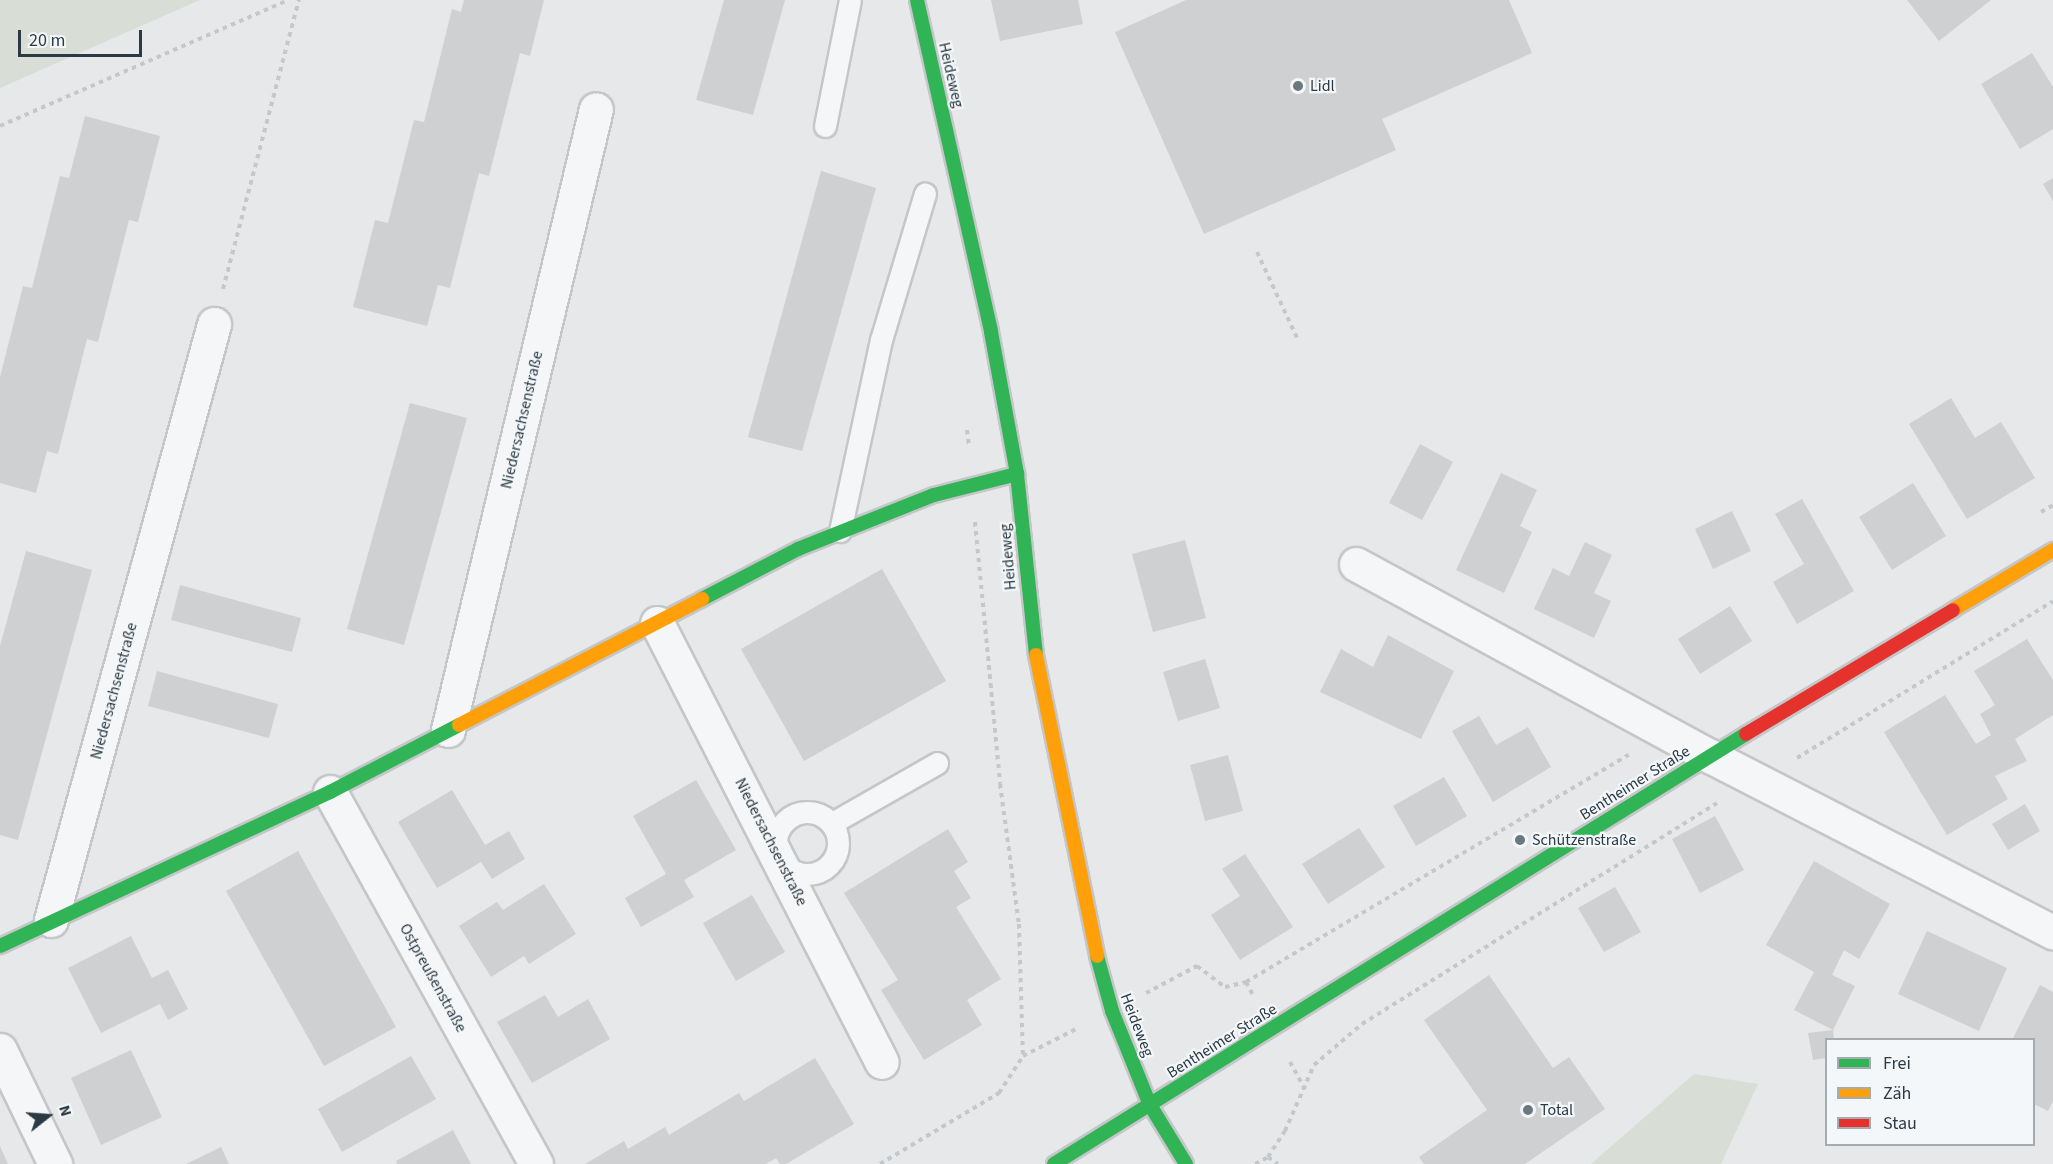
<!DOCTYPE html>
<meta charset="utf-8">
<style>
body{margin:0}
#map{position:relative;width:2053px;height:1164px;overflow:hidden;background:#e6e8ea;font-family:"Source Sans 3",sans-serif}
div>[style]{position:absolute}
.green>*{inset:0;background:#d8ded6}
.building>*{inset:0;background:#ced0d2}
.path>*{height:4px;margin-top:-2px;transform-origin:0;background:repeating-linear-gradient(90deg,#c5c8ca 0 4.5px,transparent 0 9px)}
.roads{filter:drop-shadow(2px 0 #c4c6c8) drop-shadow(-2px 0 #c4c6c8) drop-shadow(0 2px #c4c6c8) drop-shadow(0 -2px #c4c6c8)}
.lane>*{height:21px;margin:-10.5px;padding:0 10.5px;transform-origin:10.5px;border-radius:10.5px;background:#f5f6f7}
.lane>.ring{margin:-10.5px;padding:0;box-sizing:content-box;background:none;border:21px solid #f5f6f7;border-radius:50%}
.street>*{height:33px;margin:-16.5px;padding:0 16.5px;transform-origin:16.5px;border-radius:16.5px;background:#f5f6f7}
.fast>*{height:14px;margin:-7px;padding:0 7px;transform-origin:7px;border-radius:7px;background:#30b455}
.slow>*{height:14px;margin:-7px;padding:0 7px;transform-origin:7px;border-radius:7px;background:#ff9f0a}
.jam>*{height:14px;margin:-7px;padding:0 7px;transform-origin:7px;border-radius:7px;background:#e5322d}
.dots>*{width:16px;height:16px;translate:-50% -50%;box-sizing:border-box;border:3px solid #f4f7f9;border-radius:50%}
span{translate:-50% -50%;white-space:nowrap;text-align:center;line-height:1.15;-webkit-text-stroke:4.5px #f4f7f9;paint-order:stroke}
.street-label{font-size:16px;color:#2b3a44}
.poi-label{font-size:16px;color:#2b3a44}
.left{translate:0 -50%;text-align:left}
.legend{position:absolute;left:1825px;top:1038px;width:210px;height:108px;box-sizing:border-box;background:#f4f7f9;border:2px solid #a4abb1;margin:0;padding:8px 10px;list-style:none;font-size:18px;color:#2b3a44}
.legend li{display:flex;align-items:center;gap:12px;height:30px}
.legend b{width:30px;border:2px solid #a4abb1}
.north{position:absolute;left:18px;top:1086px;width:60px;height:60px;-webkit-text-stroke:4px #f4f7f9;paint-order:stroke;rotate:73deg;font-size:16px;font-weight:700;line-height:24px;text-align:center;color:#2b3a44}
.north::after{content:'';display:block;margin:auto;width:21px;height:27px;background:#2b3a44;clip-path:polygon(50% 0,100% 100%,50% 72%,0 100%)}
.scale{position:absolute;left:18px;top:30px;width:124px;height:27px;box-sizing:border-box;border:3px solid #2b3a44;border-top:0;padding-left:8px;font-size:18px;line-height:21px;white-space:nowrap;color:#2b3a44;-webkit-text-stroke:4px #f4f7f9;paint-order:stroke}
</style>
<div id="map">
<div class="green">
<div style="clip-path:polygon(0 0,200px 0,0 88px)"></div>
<div style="clip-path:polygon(1694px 1074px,1758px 1084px,1721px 1164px,1591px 1164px)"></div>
</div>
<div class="building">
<div style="clip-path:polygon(464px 0,544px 0,530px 56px,520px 53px,489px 176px,479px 173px,450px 288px,438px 285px,427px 326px,353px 307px,375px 220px,388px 223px,414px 120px,424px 122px,452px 9px,461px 12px)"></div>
<div style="clip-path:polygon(724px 0,785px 0,753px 115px,696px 100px)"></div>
<div style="clip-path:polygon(991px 0,1078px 0,1083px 24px,1000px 41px)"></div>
<div style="clip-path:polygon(1186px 0,1509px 0,1532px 53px,1382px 119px,1396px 150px,1204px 234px,1115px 32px)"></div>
<div style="clip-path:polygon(1907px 0,1991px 0,1939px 41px)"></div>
<div style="clip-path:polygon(2032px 53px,2053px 87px,2053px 129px,2020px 149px,1981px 84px)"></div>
<div style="clip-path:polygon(85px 116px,160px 136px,138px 222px,129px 220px,98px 342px,87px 339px,58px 454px,47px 451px,36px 493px,0 483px,0 377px,23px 286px,32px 288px,60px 176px,69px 178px)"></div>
<div style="clip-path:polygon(821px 171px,876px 188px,802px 451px,748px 437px)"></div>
<div style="clip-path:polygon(2053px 178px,2053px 201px,2043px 184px)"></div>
<div style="clip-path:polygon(1951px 398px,1975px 438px,2001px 422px,2035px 478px,1967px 519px,1909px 424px)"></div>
<div style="clip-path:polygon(410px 403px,467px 418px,404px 645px,347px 629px)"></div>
<div style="clip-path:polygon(1420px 444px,1453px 462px,1422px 520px,1389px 503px)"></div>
<div style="clip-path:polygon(1501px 473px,1537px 490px,1520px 526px,1532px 532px,1504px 593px,1456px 570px)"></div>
<div style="clip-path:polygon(1913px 483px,1946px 536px,1892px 570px,1859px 517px)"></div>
<div style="clip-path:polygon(1802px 499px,1854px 591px,1797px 624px,1773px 582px,1804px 564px,1775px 514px)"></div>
<div style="clip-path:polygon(1732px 511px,1751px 551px,1713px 569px,1695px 529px)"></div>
<div style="clip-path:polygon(1185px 540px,1206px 618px,1153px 632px,1132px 554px)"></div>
<div style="clip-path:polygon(1585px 542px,1612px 555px,1594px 593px,1611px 601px,1594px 638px,1534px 609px,1553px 568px,1569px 576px)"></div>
<div style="clip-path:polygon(26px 551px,92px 570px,18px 840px,0 835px,0 646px)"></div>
<div style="clip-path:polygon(882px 569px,946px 681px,804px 761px,741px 649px)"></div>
<div style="clip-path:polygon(180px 585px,301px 618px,292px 652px,171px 620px)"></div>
<div style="clip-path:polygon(1730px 606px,1752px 641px,1700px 674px,1678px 639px)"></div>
<div style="clip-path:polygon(1388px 635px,1454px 671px,1421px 739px,1320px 692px,1341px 649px,1373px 667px)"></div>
<div style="clip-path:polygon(2027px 639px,2053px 680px,2053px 715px,2015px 739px,2027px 761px,1995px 776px,2008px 799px,1947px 835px,1884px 732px,1945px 695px,1976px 744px,1991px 735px,1980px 714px,1995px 705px,1974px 671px)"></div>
<div style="clip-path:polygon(1205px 659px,1220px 708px,1178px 721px,1163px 672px)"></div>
<div style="clip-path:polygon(157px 671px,278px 704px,269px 738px,148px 706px)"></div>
<div style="clip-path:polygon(1479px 716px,1496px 745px,1528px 727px,1551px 767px,1493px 802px,1452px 731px)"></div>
<div style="clip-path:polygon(1228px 755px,1243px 811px,1205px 821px,1190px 765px)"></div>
<div style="clip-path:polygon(1444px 777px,1467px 816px,1416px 846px,1393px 806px)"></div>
<div style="clip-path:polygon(696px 780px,736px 850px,684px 880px,694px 897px,641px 927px,625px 898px,666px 874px,633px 816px)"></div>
<div style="clip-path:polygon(452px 790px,485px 845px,509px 831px,525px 859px,492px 879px,481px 862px,437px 888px,398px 822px)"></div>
<div style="clip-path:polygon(2025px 804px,2040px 831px,2008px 850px,1992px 824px)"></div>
<div style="clip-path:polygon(1715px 816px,1744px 870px,1700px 893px,1672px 839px)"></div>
<div style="clip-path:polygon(1359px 828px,1385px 867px,1328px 904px,1302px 864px)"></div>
<div style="clip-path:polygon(948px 829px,968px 862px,954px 871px,971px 898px,956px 907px,1001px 979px,967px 1000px,982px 1025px,924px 1060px,881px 990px,898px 980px,844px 893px)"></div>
<div style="clip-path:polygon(298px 851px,396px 1027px,324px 1066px,226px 891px)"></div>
<div style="clip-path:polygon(1245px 854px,1293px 927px,1240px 960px,1211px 915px,1240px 896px,1222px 869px)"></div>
<div style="clip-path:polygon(1814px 861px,1890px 904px,1859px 959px,1844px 950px,1832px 975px,1855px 986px,1833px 1030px,1794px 1010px,1814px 972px,1766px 945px)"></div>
<div style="clip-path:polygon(544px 884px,576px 934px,529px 964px,524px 956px,491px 977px,459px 926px,497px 902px,503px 910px)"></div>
<div style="clip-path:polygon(1615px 887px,1641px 932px,1604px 952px,1578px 908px)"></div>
<div style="clip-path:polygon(752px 895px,785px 952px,736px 981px,703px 923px)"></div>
<div style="clip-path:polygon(1927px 931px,2007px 968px,1979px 1031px,1898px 994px)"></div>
<div style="clip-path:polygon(131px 936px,152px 978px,168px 970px,188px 1009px,168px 1020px,160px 1004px,101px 1033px,68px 968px)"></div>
<div style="clip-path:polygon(1489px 975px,1553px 1068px,1569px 1057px,1605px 1109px,1525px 1164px,1424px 1164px,1419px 1157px,1487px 1110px,1424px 1020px)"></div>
<div style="clip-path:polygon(2040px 985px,2053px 992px,2053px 1101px,2048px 1111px,2034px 1104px,2034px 1040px,2012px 1040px)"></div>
<div style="clip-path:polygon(545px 995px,558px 1017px,588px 999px,610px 1039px,532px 1083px,497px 1022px)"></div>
<div style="clip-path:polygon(1833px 1030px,1834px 1040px,1826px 1040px,1826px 1058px,1813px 1060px,1808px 1033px)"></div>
<div style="clip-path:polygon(131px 1050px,162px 1117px,101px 1145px,71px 1078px)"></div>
<div style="clip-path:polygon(411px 1056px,436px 1099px,342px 1152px,318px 1109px)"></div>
<div style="clip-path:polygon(815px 1058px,854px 1124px,786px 1164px,780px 1164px,776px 1158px,766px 1164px,585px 1164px,624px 1141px,628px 1149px,665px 1127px,669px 1135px,739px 1093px,744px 1101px)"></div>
<div style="clip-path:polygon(453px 1130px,471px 1164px,397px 1164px,396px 1161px)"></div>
<div style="clip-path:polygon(0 1146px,8px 1164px,0 1164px)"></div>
<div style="clip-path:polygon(221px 1147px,229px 1164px,186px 1164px)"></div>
</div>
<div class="path">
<div style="left:0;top:126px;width:314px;rotate:-23.6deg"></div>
<div style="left:1257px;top:252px;width:97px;rotate:65deg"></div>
<div style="left:223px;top:289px;width:299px;rotate:-75.3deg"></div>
<div style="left:967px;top:430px;width:16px;rotate:83deg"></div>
<div style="left:2041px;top:512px;width:14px;rotate:-30deg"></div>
<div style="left:975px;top:522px;width:263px;rotate:84.5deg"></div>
<div style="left:1000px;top:784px;width:141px;rotate:82.3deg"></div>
<div style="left:1019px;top:924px;width:132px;rotate:88.3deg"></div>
<div style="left:1797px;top:758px;width:300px;rotate:-31.5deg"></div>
<div style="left:1246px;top:982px;width:15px;rotate:62deg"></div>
<div style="left:1146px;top:993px;width:58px;rotate:-27.9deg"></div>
<div style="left:1197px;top:966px;width:35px;rotate:37deg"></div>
<div style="left:1225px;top:987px;width:22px;rotate:-13deg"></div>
<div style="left:1246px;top:982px;width:445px;rotate:-30.7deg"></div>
<div style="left:1290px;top:1062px;width:31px;rotate:61deg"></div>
<div style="left:1268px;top:1157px;width:12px;rotate:35deg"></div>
<div style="left:880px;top:1164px;width:139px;rotate:-30.8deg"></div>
<div style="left:999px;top:1093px;width:44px;rotate:-57deg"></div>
<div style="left:1023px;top:1056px;width:62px;rotate:-27deg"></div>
<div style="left:1255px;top:1164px;width:15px;rotate:-28deg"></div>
<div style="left:1268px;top:1157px;width:31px;rotate:-57deg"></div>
<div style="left:1285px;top:1131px;width:72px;rotate:-66.3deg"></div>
<div style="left:1314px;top:1065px;width:63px;rotate:-40.5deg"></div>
<div style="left:1362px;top:1024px;width:418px;rotate:-31.9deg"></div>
</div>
<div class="roads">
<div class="lane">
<div style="left:825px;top:126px;width:128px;rotate:-78.8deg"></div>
<div style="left:840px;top:531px;width:195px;rotate:-77.9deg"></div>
<div style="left:881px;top:340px;width:153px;rotate:-73.3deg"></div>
<div class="ring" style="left:776px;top:812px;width:41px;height:41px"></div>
<div style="left:832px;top:823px;width:121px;rotate:-29.7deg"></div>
</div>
<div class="street">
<div style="left:1356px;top:564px;width:403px;rotate:28.5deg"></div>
<div style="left:1710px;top:756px;width:386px;rotate:27.2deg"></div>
<div style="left:657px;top:623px;width:493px;rotate:62.9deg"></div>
<div style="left:448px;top:730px;width:638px;rotate:-76.6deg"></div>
<div style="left:330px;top:792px;width:425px;rotate:61deg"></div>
<div style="left:51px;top:920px;width:618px;rotate:-74.7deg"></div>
<div style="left:0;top:1050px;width:127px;rotate:64.2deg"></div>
</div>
<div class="fast">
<div style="left:917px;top:0;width:340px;rotate:77.4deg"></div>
<div style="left:991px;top:332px;width:144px;rotate:79.6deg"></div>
<div style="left:1017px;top:474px;width:182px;rotate:84deg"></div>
<div style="left:702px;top:599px;width:108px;rotate:-27.5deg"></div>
<div style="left:798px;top:549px;width:146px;rotate:-21.7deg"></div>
<div style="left:934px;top:495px;width:86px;rotate:-14.2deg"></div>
<div style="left:0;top:946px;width:364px;rotate:-25deg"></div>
<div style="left:330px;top:792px;width:145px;rotate:-27.4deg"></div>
<div style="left:1097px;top:956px;width:57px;rotate:74.7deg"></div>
<div style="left:1112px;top:1011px;width:101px;rotate:68deg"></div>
<div style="left:1150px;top:1105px;width:69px;rotate:58.6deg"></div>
<div style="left:1054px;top:1164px;width:815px;rotate:-31.86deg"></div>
</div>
<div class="slow">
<div style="left:1953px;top:610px;width:117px;rotate:-31deg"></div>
<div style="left:1036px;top:655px;width:307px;rotate:78.5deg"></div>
<div style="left:459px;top:725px;width:274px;rotate:-27.4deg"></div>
</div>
<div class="jam">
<div style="left:1746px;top:734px;width:241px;rotate:-30.9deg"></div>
</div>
</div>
<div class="dots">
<div style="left:1298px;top:86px;background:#6c777e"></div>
<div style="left:1520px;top:840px;background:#6c777e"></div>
<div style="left:1528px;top:1110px;background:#6c777e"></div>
</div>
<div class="street-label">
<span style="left:951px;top:75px;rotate:77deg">Heideweg</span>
<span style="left:522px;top:420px;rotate:-77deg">Niedersachsenstraße</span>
<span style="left:1008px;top:557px;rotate:-95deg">Heideweg</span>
<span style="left:114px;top:691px;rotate:-75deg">Niedersachsenstraße</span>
<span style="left:1635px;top:783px;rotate:-32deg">Bentheimer Straße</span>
<span style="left:771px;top:842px;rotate:63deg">Niedersachsenstraße</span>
<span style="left:433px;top:978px;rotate:61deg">Ostpreußenstraße</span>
<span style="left:1137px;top:1025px;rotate:69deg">Heideweg</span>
<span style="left:1222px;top:1041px;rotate:-32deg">Bentheimer Straße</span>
</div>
<div class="poi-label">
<span class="left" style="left:1310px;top:86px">Lidl</span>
<span class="left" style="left:1532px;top:840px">Schützenstraße</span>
<span class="left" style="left:1540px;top:1110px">Total</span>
</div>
<ul class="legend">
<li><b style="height:8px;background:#30b455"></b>Frei</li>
<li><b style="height:8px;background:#ff9f0a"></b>Zäh</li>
<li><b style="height:8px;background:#e5322d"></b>Stau</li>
</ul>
<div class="north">N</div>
<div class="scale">20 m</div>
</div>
